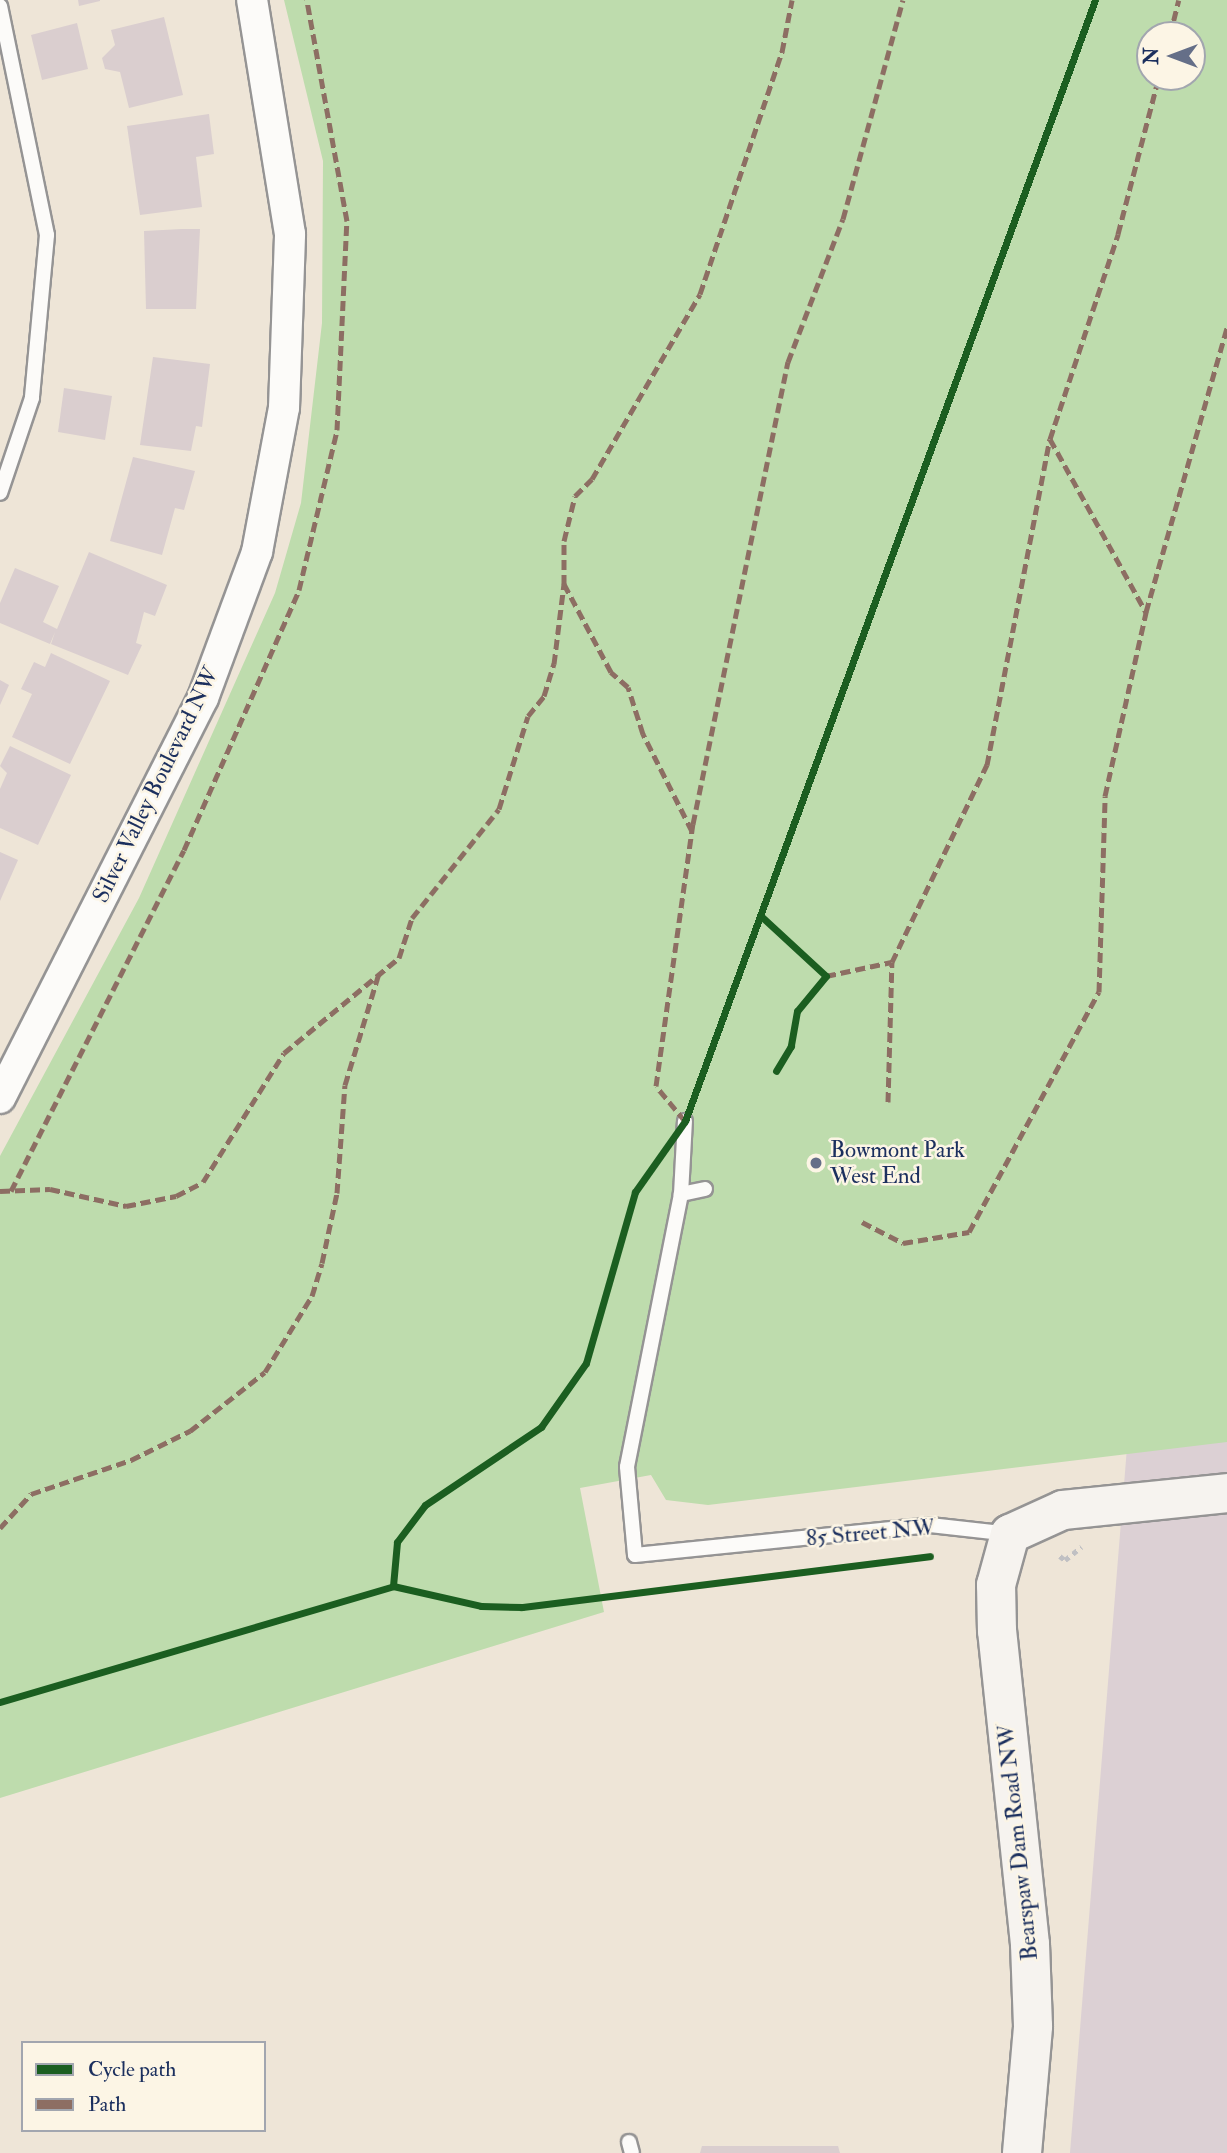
<!DOCTYPE html>
<style>
body{margin:0}
#map{position:relative;width:1227px;height:2153px;overflow:hidden;background:#eee5d7;font-family:"IM FELL Double Pica",serif}
div>[style]{position:absolute}
.industrial>*{inset:0;background:#dcd0d4}
.green>*{inset:0;background:#bedcad}
.building>*{inset:0;background:#dacecf}
.path>*{height:4.5px;margin-top:-2.25px;transform-origin:0;background:repeating-linear-gradient(90deg,#c0c0c3 0 5px,transparent 0 10px)}
.roads{filter:drop-shadow(2px 0 #959494) drop-shadow(-2px 0 #959494) drop-shadow(0 2px #959494) drop-shadow(0 -2px #959494)}
.lane>*{height:14px;margin:-7px;padding:0 7px;transform-origin:7px;border-radius:7px;background:#fcfbf9}
.street>*{height:30px;margin:-15px;padding:0 15px;transform-origin:15px;border-radius:15px;background:#fcfbf9}
.secondary>*{height:38px;margin:-19px;padding:0 19px;transform-origin:19px;border-radius:19px;background:#f6f3ef}
.quiet>*{height:5px;margin-top:-2.5px;transform-origin:0;background:repeating-linear-gradient(90deg,#8d6e63 0 10px,transparent 0 15px)}
.cycleway>*{height:7px;margin:-3.5px;padding:0 3.5px;transform-origin:3.5px;border-radius:3.5px;background:#1b5e20}
.dots>*{width:19px;height:19px;translate:-50% -50%;box-sizing:border-box;border:4px solid #fcf5e5;border-radius:50%}
span{translate:-50% -50%;white-space:nowrap;text-align:center;line-height:1.15;-webkit-text-stroke:5px #fcf5e5;paint-order:stroke}
.street-label{font-size:23px;color:#1b2f5e}
.poi-label{font-size:23px;color:#1b2f5e}
.left{translate:0 -50%;text-align:left}
.legend{position:absolute;left:21px;top:2041px;width:245px;height:91px;box-sizing:border-box;background:#fcf5e5;border:2px solid #a2a6af;margin:0;padding:9px 12px;list-style:none;font-size:21px;color:#1b2f5e}
.legend li{display:flex;align-items:center;gap:14px;height:35px}
.legend b{width:35px;border:2px solid #a2a6af}
.north{position:absolute;left:1136px;top:21px;width:70px;height:70px;box-sizing:border-box;background:#fcf5e5;border:2px solid #a2a6af;border-radius:50%;rotate:270deg;font-size:19px;font-weight:700;line-height:28px;text-align:center;color:#1b2f5e}
.north::after{content:'';display:block;margin:auto;width:24px;height:32px;background:#656f88;clip-path:polygon(50% 0,100% 100%,50% 72%,0 100%)}
</style>
<div id="map">
<div class="industrial">
<div style="clip-path:polygon(1227px 590px,1227px 2153px,1070px 2153px,1131px 1398px)"></div>
</div>
<div class="green">
<div style="clip-path:polygon(evenodd,284px 0,1227px 0,1227px 1442px,708px 1505px,666px 1500px,651px 1475px,580px 1488px,604px 1612px,0 1798px,0 1156px,139px 898px,275px 593px,301px 503px,322px 323px,323px 161px,284px 0,1150px 35px,1192px 35px,1192px 77px,1150px 77px,1150px 35px)"></div>
</div>
<div class="building">
<div style="clip-path:polygon(78px 0,100px 0,100px 1px,79px 6px)"></div>
<div style="clip-path:polygon(164px 17px,183px 95px,129px 108px,120px 72px,105px 69px,102px 58px,115px 45px,111px 30px)"></div>
<div style="clip-path:polygon(77px 23px,88px 69px,42px 80px,31px 35px)"></div>
<div style="clip-path:polygon(209px 114px,214px 154px,196px 157px,202px 207px,140px 215px,127px 126px)"></div>
<div style="clip-path:polygon(182px 229px,200px 229px,196px 309px,146px 309px,144px 231px)"></div>
<div style="clip-path:polygon(153px 357px,210px 364px,202px 427px,196px 426px,191px 451px,140px 445px)"></div>
<div style="clip-path:polygon(64px 388px,112px 396px,105px 440px,58px 432px)"></div>
<div style="clip-path:polygon(133px 457px,195px 471px,184px 510px,175px 508px,162px 555px,110px 541px)"></div>
<div style="clip-path:polygon(89px 552px,167px 585px,155px 616px,144px 612px,136px 643px,142px 645px,128px 675px,51px 644px,55px 632px,50px 644px,0 623px,0 603px,15px 568px,59px 586px,43px 622px,57px 629px)"></div>
<div style="clip-path:polygon(51px 653px,110px 681px,70px 764px,12px 737px,32px 694px,21px 689px,34px 662px,45px 667px)"></div>
<div style="clip-path:polygon(0 680px,9px 685px,0 705px)"></div>
<div style="clip-path:polygon(10px 746px,71px 775px,38px 845px,0 828px,0 789px,7px 773px,0 766px)"></div>
<div style="clip-path:polygon(0 852px,18px 860px,0 901px)"></div>
<div style="clip-path:polygon(702px 2146px,838px 2146px,840px 2153px,700px 2153px)"></div>
</div>
<div class="path">
<div style="left:1060px;top:1556px;width:6px;rotate:39deg"></div>
<div style="left:1065px;top:1560px;width:21px;rotate:-39deg"></div>
</div>
<div class="roads">
<div class="lane">
<div style="left:0;top:6px;width:234px;rotate:78.4deg"></div>
<div style="left:47px;top:235px;width:164px;rotate:95.3deg"></div>
<div style="left:32px;top:398px;width:100px;rotate:108.6deg"></div>
<div style="left:705px;top:1189px;width:25px;rotate:168deg"></div>
<div style="left:681px;top:1194px;width:278px;rotate:101.2deg"></div>
<div style="left:627px;top:1467px;width:88px;rotate:84.8deg"></div>
<div style="left:635px;top:1555px;width:297px;rotate:-5.8deg"></div>
<div style="left:930px;top:1525px;width:81px;rotate:6.4deg"></div>
<div style="left:681px;top:1194px;width:73px;rotate:-86.9deg"></div>
<div style="left:629px;top:2142px;width:11px;rotate:75deg"></div>
</div>
<div class="street">
<div style="left:0;top:1098px;width:449px;rotate:-63.1deg"></div>
<div style="left:203px;top:698px;width:156px;rotate:-69.7deg"></div>
<div style="left:257px;top:552px;width:147px;rotate:-79.4deg"></div>
<div style="left:284px;top:408px;width:174px;rotate:-88deg"></div>
<div style="left:290px;top:234px;width:237px;rotate:-99.2deg"></div>
</div>
<div class="secondary">
<div style="left:1022px;top:2153px;width:127px;rotate:-85deg"></div>
<div style="left:1033px;top:2026px;width:82px;rotate:-92.1deg"></div>
<div style="left:1030px;top:1944px;width:315px;rotate:-96deg"></div>
<div style="left:997px;top:1631px;width:46px;rotate:-91.2deg"></div>
<div style="left:996px;top:1585px;width:53px;rotate:-74.6deg"></div>
<div style="left:1010px;top:1534px;width:58px;rotate:-24.4deg"></div>
<div style="left:1063px;top:1510px;width:165px;rotate:-5.9deg"></div>
</div>
</div>
<div class="quiet">
<div style="left:1170px;top:35px;width:36px;rotate:-76deg"></div>
<div style="left:1050px;top:439px;width:198px;rotate:61deg"></div>
<div style="left:692px;top:831px;width:109px;rotate:-116.8deg"></div>
<div style="left:643px;top:734px;width:49px;rotate:-107.7deg"></div>
<div style="left:628px;top:687px;width:23px;rotate:-139deg"></div>
<div style="left:611px;top:672px;width:100px;rotate:-118.1deg"></div>
<div style="left:564px;top:584px;width:43px;rotate:-90deg"></div>
<div style="left:564px;top:541px;width:46px;rotate:-76.3deg"></div>
<div style="left:575px;top:496px;width:24px;rotate:-45deg"></div>
<div style="left:592px;top:479px;width:214px;rotate:-59.7deg"></div>
<div style="left:700px;top:294px;width:256px;rotate:-71.3deg"></div>
<div style="left:782px;top:52px;width:53px;rotate:-79.1deg"></div>
<div style="left:826px;top:976px;width:67px;rotate:-12deg"></div>
<div style="left:888px;top:1102px;width:140px;rotate:-88.4deg"></div>
<div style="left:892px;top:962px;width:219px;rotate:-64.3deg"></div>
<div style="left:987px;top:765px;width:332px;rotate:-79.1deg"></div>
<div style="left:1050px;top:439px;width:216px;rotate:-71.6deg"></div>
<div style="left:1118px;top:234px;width:162px;rotate:-75.4deg"></div>
<div style="left:685px;top:1121px;width:45px;rotate:-129.6deg"></div>
<div style="left:656px;top:1086px;width:265px;rotate:-82deg"></div>
<div style="left:693px;top:824px;width:472px;rotate:-78.4deg"></div>
<div style="left:788px;top:362px;width:153px;rotate:-69deg"></div>
<div style="left:843px;top:219px;width:227px;rotate:-74.7deg"></div>
<div style="left:0;top:1191px;width:50px;rotate:-2.3deg"></div>
<div style="left:50px;top:1189px;width:78px;rotate:12.6deg"></div>
<div style="left:126px;top:1206px;width:51px;rotate:-11.3deg"></div>
<div style="left:176px;top:1196px;width:30px;rotate:-27deg"></div>
<div style="left:203px;top:1182px;width:152px;rotate:-57.9deg"></div>
<div style="left:284px;top:1053px;width:149px;rotate:-39.6deg"></div>
<div style="left:399px;top:958px;width:42px;rotate:-72deg"></div>
<div style="left:412px;top:918px;width:139px;rotate:-51.4deg"></div>
<div style="left:499px;top:809px;width:97px;rotate:-72.7deg"></div>
<div style="left:528px;top:716px;width:26px;rotate:-51deg"></div>
<div style="left:544px;top:696px;width:34px;rotate:-73deg"></div>
<div style="left:554px;top:664px;width:81px;rotate:-82.9deg"></div>
<div style="left:11px;top:1191px;width:382px;rotate:-63.1deg"></div>
<div style="left:184px;top:850px;width:284px;rotate:-66.1deg"></div>
<div style="left:299px;top:590px;width:164px;rotate:-76.6deg"></div>
<div style="left:337px;top:430px;width:209px;rotate:-87.3deg"></div>
<div style="left:347px;top:221px;width:225px;rotate:-100.3deg"></div>
<div style="left:862px;top:1222px;width:46px;rotate:27.1deg"></div>
<div style="left:903px;top:1243px;width:67px;rotate:-9.5deg"></div>
<div style="left:969px;top:1232px;width:273px;rotate:-61.6deg"></div>
<div style="left:1099px;top:992px;width:196px;rotate:-88.2deg"></div>
<div style="left:1105px;top:796px;width:189px;rotate:-77.4deg"></div>
<div style="left:1146px;top:612px;width:296px;rotate:-74.1deg"></div>
<div style="left:0;top:1528px;width:46px;rotate:-47.6deg"></div>
<div style="left:31px;top:1494px;width:106px;rotate:-18.8deg"></div>
<div style="left:131px;top:1460px;width:66px;rotate:-26.2deg"></div>
<div style="left:190px;top:1431px;width:95px;rotate:-38.2deg"></div>
<div style="left:265px;top:1372px;width:89px;rotate:-58.3deg"></div>
<div style="left:312px;top:1296px;width:34px;rotate:-73deg"></div>
<div style="left:322px;top:1263px;width:72px;rotate:-77.9deg"></div>
<div style="left:337px;top:1193px;width:108px;rotate:-85.8deg"></div>
<div style="left:345px;top:1085px;width:117px;rotate:-73.1deg"></div>
</div>
<div class="cycleway">
<div style="left:762px;top:917px;width:87px;rotate:42.7deg"></div>
<div style="left:826px;top:976px;width:45px;rotate:129.6deg"></div>
<div style="left:797px;top:1011px;width:36px;rotate:100deg"></div>
<div style="left:791px;top:1046px;width:29px;rotate:121deg"></div>
<div style="left:393px;top:1586px;width:44px;rotate:-84.8deg"></div>
<div style="left:397px;top:1542px;width:46px;rotate:-52.9deg"></div>
<div style="left:425px;top:1505px;width:140px;rotate:-33.9deg"></div>
<div style="left:541px;top:1427px;width:78px;rotate:-54.9deg"></div>
<div style="left:586px;top:1363px;width:178px;rotate:-74deg"></div>
<div style="left:635px;top:1192px;width:87px;rotate:-54.8deg"></div>
<div style="left:685px;top:1121px;width:1194px;rotate:-69.91deg"></div>
<div style="left:0;top:1702px;width:410px;rotate:-16.4deg"></div>
<div style="left:393px;top:1586px;width:90px;rotate:12.8deg"></div>
<div style="left:481px;top:1606px;width:41px;rotate:1.4deg"></div>
<div style="left:522px;top:1607px;width:411px;rotate:-7.1deg"></div>
</div>
<div class="dots">
<div style="left:816px;top:1163px;background:#656f88"></div>
</div>
<div class="street-label">
<span style="left:156px;top:785px;rotate:-64deg">Silver Valley Boulevard NW</span>
<span style="left:871px;top:1533px;rotate:-5deg">85 Street NW</span>
<span style="left:1018px;top:1842px;rotate:-96deg">Bearspaw Dam Road NW</span>
</div>
<div class="poi-label">
<span class="left" style="left:830px;top:1163px">Bowmont Park<br>West End</span>
</div>
<ul class="legend">
<li><b style="height:9px;background:#1b5e20"></b>Cycle path</li>
<li><b style="height:9px;background:#8d6e63"></b>Path</li>
</ul>
<div class="north">N</div>
</div>
